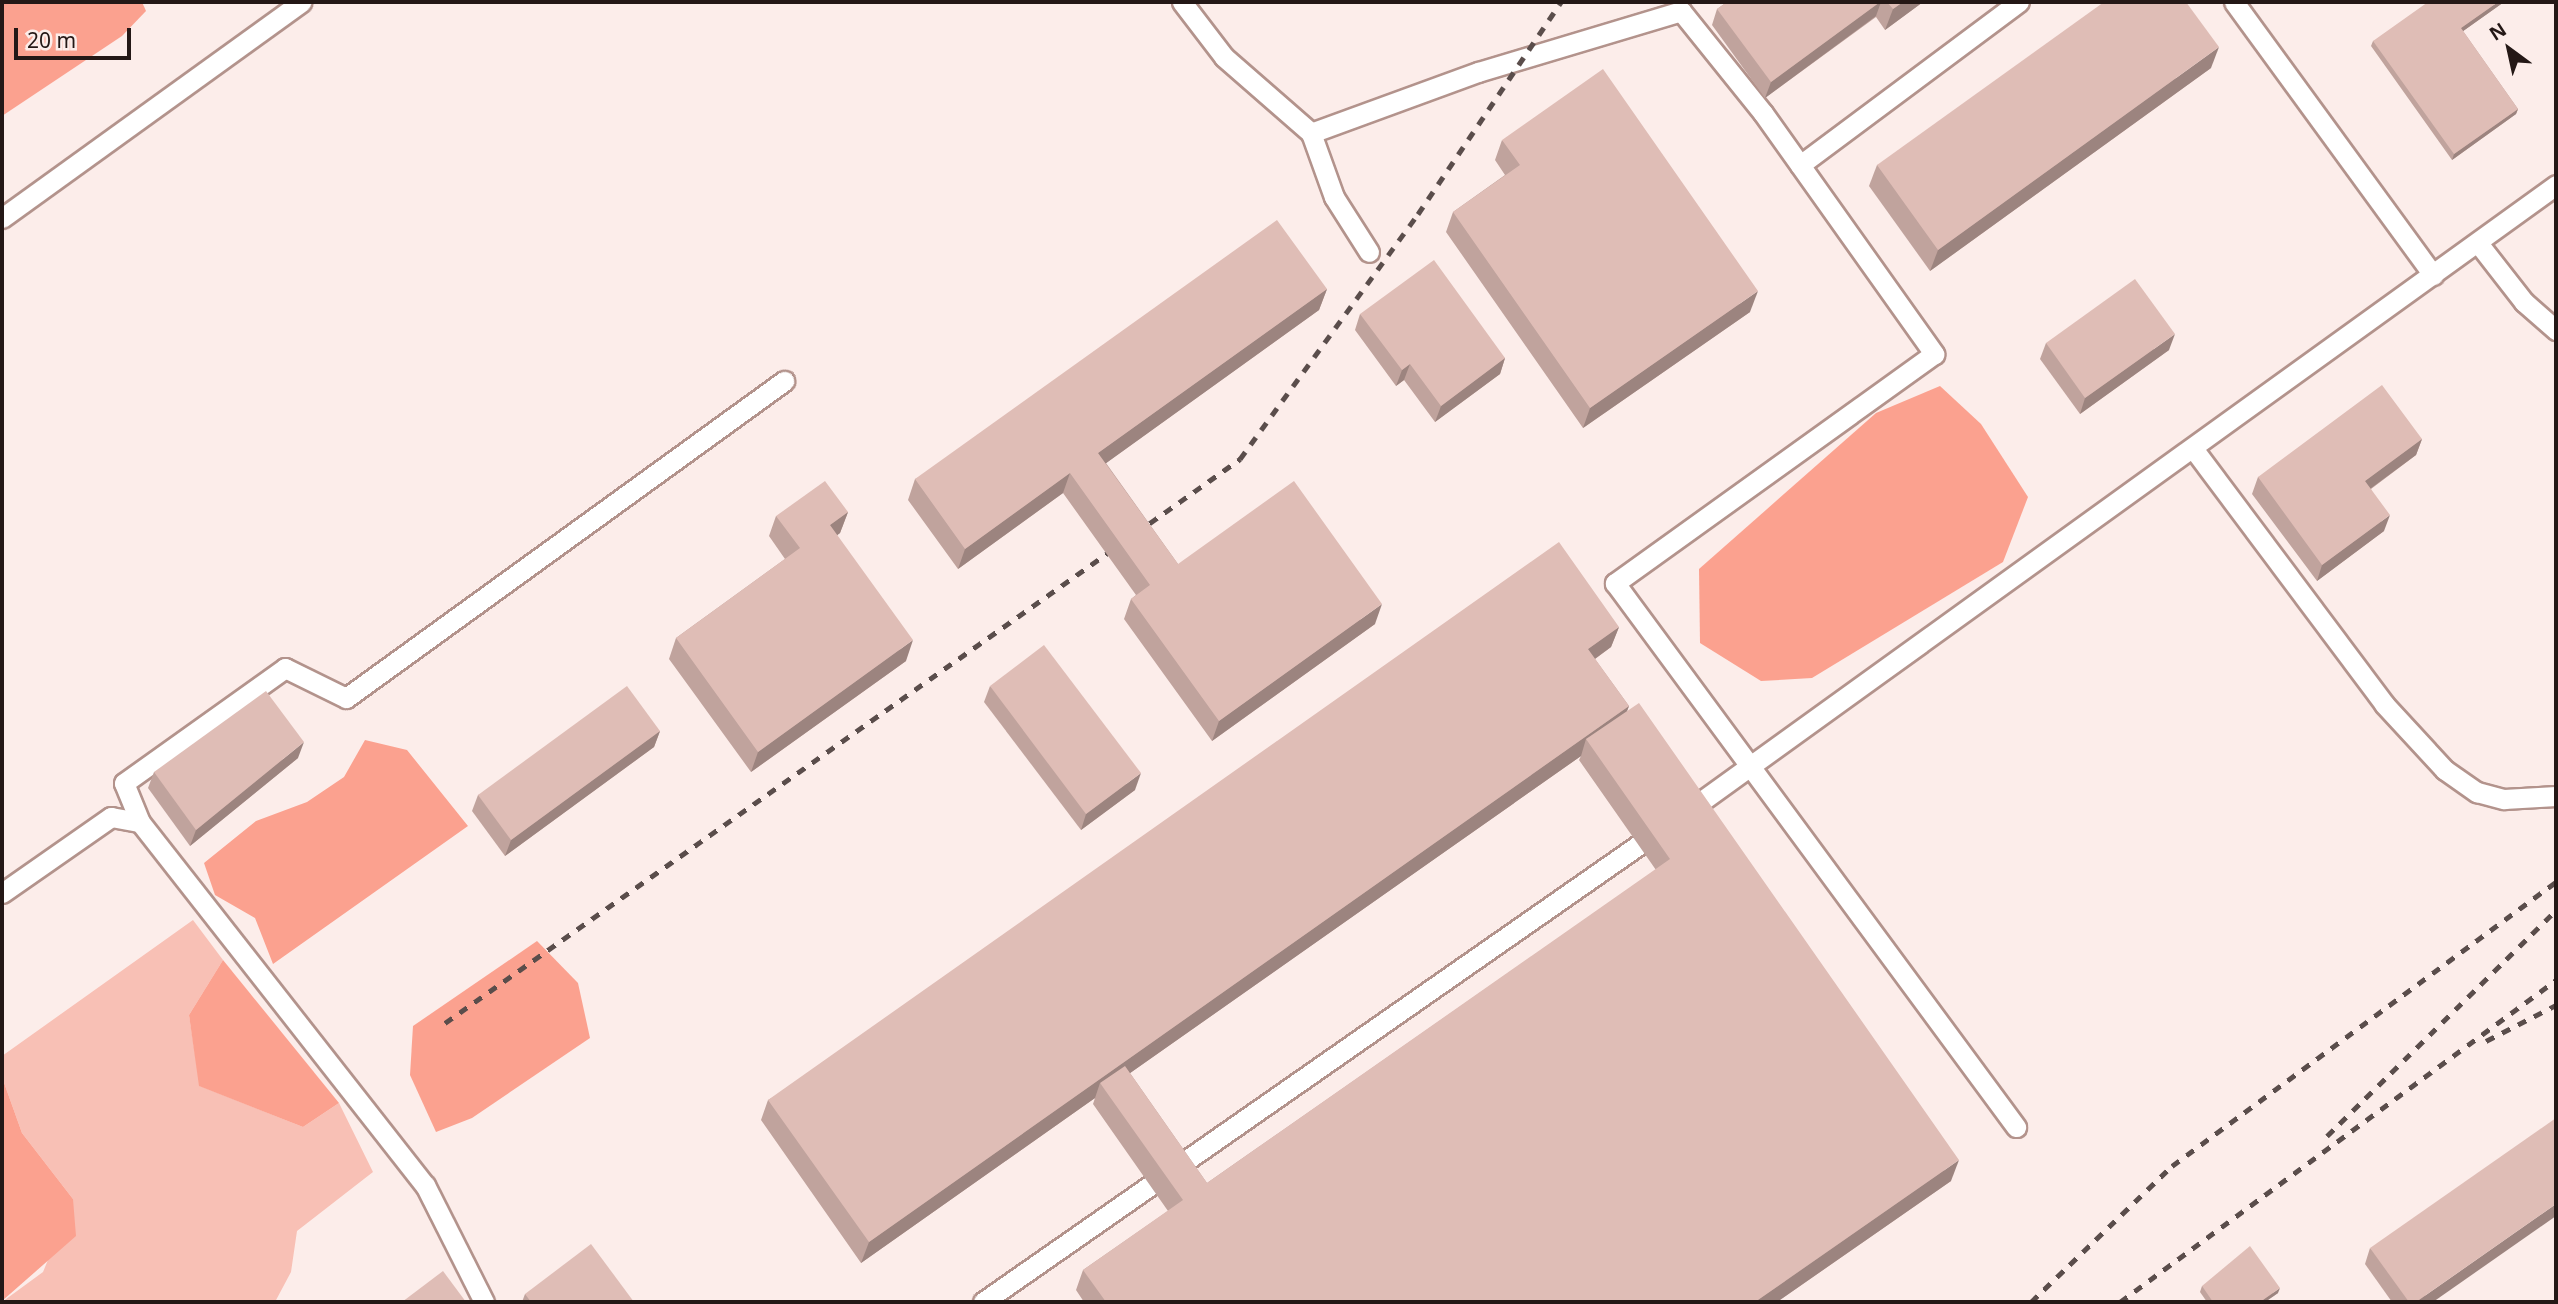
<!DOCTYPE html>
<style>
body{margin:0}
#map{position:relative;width:2558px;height:1304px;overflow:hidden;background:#fcedea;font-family:"Noto Sans",sans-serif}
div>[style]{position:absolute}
.green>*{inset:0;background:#f8c0b5}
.forest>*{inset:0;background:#fba18f}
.roads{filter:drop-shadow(2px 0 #b3938c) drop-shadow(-2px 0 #b3938c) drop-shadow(0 2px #b3938c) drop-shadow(0 -2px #b3938c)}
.lane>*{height:19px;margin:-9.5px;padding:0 9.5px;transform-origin:9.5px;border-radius:9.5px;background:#fff}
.rail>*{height:5px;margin-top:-2.5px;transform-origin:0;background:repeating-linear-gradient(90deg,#5a4d4b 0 9px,transparent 0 18px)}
.wall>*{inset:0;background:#c0a39d}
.shaded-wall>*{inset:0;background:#9c847f}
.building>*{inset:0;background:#dfbdb6}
span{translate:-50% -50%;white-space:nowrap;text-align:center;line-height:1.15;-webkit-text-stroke:6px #fcedea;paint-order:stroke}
.frame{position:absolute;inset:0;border:4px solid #241816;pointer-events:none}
.north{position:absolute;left:2474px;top:14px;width:70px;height:70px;-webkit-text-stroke:5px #fcedea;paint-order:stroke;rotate:327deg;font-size:19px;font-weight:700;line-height:28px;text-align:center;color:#241816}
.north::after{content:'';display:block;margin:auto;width:24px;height:32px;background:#241816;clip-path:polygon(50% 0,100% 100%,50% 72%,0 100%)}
.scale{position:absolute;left:14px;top:28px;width:117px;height:32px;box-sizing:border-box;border:4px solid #241816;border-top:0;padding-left:9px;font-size:21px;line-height:24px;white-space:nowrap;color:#241816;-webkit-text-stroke:5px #fcedea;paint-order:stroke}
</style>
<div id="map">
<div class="green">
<div style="clip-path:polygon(193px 920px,223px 960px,189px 1015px,200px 1086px,303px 1127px,339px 1103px,373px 1172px,297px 1231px,291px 1272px,275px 1302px,2px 1302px,43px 1272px,73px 1199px,22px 1133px,2px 1077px,2px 1056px)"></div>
</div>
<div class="forest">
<div style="clip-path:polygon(2px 2px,142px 2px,146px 11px,122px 36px,2px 116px)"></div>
<div style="clip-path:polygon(1940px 386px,1981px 424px,2028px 497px,2003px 562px,1812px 678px,1761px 681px,1700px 643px,1699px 569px,1876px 413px)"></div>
<div style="clip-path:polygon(365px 740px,407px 750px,468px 826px,273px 964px,255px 918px,215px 895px,204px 863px,256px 821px,307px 802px,344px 777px)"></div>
<div style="clip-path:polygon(537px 941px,578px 983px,590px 1038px,472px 1118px,436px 1132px,410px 1075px,413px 1026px)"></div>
<div style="clip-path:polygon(223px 960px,339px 1103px,303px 1127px,199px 1086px,189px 1015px)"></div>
<div style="clip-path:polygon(2px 1077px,22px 1133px,73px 1199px,76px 1236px,2px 1301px)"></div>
</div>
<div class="roads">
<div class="lane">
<div style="left:1182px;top:2px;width:69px;rotate:52.6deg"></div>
<div style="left:1224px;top:57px;width:116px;rotate:41.1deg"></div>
<div style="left:1311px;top:133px;width:68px;rotate:70.2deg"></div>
<div style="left:1334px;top:197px;width:65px;rotate:57.5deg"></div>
<div style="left:2234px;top:2px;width:338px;rotate:53.9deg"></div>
<div style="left:1311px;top:133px;width:178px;rotate:-20.1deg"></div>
<div style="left:1478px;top:72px;width:212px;rotate:-16.7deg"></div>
<div style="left:1681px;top:11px;width:131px;rotate:51.2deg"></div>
<div style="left:1763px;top:113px;width:296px;rotate:54.6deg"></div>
<div style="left:1934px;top:354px;width:393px;rotate:144.3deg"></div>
<div style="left:1615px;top:583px;width:676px;rotate:53.6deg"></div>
<div style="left:1800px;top:165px;width:273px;rotate:-36.7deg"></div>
<div style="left:2px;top:218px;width:369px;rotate:-35.8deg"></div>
<div style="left:2478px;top:243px;width:75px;rotate:52.1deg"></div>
<div style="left:2524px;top:302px;width:43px;rotate:41.2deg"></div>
<div style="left:2195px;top:451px;width:316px;rotate:53.2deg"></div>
<div style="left:2384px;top:704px;width:90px;rotate:47.3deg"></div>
<div style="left:2445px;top:770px;width:39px;rotate:35deg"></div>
<div style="left:2477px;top:792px;width:28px;rotate:15deg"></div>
<div style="left:2504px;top:799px;width:52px;rotate:-3.3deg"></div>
<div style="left:1685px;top:813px;width:1074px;rotate:-35.79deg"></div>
<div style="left:140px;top:822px;width:42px;rotate:-112.3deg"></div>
<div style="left:124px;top:783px;width:198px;rotate:-35.5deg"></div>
<div style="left:285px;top:668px;width:68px;rotate:26.2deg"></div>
<div style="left:346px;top:698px;width:541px;rotate:-35.89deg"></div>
<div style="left:2px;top:893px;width:133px;rotate:-34.9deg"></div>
<div style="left:111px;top:817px;width:29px;rotate:10deg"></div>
<div style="left:140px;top:822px;width:462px;rotate:51.9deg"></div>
<div style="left:425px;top:1185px;width:131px;rotate:63.2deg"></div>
<div style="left:983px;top:1302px;width:825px;rotate:-34.88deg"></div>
</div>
</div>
<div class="rail">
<div style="left:445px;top:1023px;width:975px;rotate:-35.35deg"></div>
<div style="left:1240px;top:459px;width:303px;rotate:-54deg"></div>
<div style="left:1418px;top:214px;width:256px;rotate:-56deg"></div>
<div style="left:2486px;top:1041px;width:79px;rotate:-27.2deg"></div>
<div style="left:2327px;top:1136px;width:322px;rotate:-44.6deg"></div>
<div style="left:2031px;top:1302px;width:196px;rotate:-44deg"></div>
<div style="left:2172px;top:1166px;width:478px;rotate:-36.5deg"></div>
<div style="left:2120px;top:1302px;width:542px;rotate:-36.45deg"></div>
</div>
<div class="wall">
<div style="clip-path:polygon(1727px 2px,1923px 2px,1885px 30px,1876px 17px,1765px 98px,1712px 25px,1717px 9px)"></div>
<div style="clip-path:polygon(2504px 2px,2463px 31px,2518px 109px,2516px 114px,2452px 160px,2371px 46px,2373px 41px)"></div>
<div style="clip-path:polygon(2211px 68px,1930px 271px,1869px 186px,1877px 165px)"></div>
<div style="clip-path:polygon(1502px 140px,1750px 312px,1583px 428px,1446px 232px,1453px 212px,1505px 175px,1495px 160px)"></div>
<div style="clip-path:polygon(1327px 289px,1319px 310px,1106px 463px,1178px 564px,1375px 624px,1212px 741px,1124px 619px,1131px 599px,1136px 595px,1063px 493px,958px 569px,908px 500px,915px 479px)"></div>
<div style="clip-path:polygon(1360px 314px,1505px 358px,1500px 374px,1435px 422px,1404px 380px,1396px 386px,1355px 330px)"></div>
<div style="clip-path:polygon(2046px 343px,2169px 350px,2080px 414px,2040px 359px)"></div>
<div style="clip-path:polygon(2422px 439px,2416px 455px,2371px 489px,2384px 531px,2317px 581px,2252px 494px,2258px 477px)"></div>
<div style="clip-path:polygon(848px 512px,840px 533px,837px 535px,906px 661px,751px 772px,669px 659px,676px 638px,785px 559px,769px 536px,776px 516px)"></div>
<div style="clip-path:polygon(evenodd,1619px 627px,1611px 647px,1595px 659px,1629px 706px,1627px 711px,1951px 1181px,1777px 1302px,1084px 1302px,1076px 1290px,1083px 1270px,1168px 1211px,1093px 1104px,1095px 1098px,861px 1263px,761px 1120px,768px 1100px,1619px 627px,1581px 756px,1579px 760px,1656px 870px,1207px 1183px,1130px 1073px,1581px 756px)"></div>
<div style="clip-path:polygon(990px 686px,1135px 790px,1081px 830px,984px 702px)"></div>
<div style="clip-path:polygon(660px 731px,654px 747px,505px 856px,472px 811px,478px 795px)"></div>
<div style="clip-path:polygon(298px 758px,190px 846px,148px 788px,154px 772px)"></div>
<div style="clip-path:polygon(2370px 1248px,2433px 1302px,2392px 1302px,2365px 1264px)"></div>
<div style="clip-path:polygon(2202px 1286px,2278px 1293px,2265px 1302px,2207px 1302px,2200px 1292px)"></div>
<div style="clip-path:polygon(525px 1294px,634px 1302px,522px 1302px)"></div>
</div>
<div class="shaded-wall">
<div style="clip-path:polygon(1880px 2px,1881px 2px,1876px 16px,1765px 98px,1771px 82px)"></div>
<div style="clip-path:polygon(1903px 2px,1923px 2px,1885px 30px,1893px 9px)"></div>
<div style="clip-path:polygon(2498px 2px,2504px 2px,2459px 34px,2461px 28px)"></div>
<div style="clip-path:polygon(2219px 47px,2211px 68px,1930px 271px,1938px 250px)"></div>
<div style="clip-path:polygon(2518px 109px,2516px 114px,2452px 160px,2454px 154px)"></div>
<div style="clip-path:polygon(1327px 289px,1319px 310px,1091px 474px,1098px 453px)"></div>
<div style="clip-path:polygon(1758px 291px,1750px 312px,1583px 428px,1590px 408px)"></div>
<div style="clip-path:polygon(2175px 334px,2169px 350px,2080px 414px,2085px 398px)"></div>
<div style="clip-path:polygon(1505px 358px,1500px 374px,1435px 422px,1441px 406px)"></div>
<div style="clip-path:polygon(1410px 364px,1404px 380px,1396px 386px,1402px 370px)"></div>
<div style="clip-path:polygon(2422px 439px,2416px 455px,2359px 497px,2365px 481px)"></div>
<div style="clip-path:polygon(1070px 473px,1063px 493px,958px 569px,965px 549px)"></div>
<div style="clip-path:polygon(848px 512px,840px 533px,823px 546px,830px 525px)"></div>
<div style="clip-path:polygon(2390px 515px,2384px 531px,2317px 581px,2322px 565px)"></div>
<div style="clip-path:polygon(1382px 604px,1375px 624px,1212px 741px,1219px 721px)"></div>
<div style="clip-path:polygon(1619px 627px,1611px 647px,1581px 669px,1588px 649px)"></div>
<div style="clip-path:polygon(913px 640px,906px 661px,751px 772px,758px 752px)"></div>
<div style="clip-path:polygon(1629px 706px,1621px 727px,1586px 739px,1581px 756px,1106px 1090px,1100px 1083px,1095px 1098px,861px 1263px,869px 1242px)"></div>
<div style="clip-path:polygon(660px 731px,654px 747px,505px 856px,511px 840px)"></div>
<div style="clip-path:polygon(304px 742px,298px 758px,190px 846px,196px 830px)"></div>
<div style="clip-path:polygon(1141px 773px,1135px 790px,1081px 830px,1086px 814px)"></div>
<div style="clip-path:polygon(1959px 1160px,1951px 1181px,1777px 1302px,1755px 1302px)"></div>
<div style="clip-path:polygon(2556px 1204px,2556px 1216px,2433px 1302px,2416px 1302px)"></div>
<div style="clip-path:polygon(2280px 1288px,2278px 1293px,2265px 1302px,2260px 1302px)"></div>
</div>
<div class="building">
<div style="clip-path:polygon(1727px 2px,1880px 2px,1771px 82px,1717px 9px)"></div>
<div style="clip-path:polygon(1887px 2px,1903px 2px,1893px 9px)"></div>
<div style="clip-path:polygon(2104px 2px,2186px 2px,2219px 47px,1938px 250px,1877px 165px)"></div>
<div style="clip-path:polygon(2428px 2px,2498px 2px,2461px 28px,2518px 109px,2454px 154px,2373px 41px)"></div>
<div style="clip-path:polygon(1603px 69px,1758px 291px,1590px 408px,1453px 212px,1520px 165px,1502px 140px)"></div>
<div style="clip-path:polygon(1277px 220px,1327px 289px,1098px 453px,1178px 564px,1294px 481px,1382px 604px,1219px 721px,1131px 599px,1150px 585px,1070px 473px,965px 549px,915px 479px)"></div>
<div style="clip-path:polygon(1434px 260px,1505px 358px,1441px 406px,1410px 364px,1402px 370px,1360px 314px)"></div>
<div style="clip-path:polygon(2135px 279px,2175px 334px,2085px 398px,2046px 343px)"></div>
<div style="clip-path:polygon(2382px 385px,2422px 439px,2365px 481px,2390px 515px,2322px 565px,2258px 477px)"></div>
<div style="clip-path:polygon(825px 481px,848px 512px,830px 525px,913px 640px,758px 752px,676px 638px,800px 548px,776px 516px)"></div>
<div style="clip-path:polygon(1559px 542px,1619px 627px,1588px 649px,1629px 706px,869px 1242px,768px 1100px)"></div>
<div style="clip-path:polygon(1044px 645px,1141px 773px,1086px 814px,990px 686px)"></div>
<div style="clip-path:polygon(627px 686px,660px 731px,511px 840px,478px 795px)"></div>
<div style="clip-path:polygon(266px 691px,304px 742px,196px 830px,154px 772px)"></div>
<div style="clip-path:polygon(1639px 703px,1959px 1160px,1755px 1302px,1106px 1302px,1083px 1270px,1183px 1200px,1100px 1083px,1125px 1066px,1207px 1183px,1670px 859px,1586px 739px)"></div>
<div style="clip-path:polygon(2556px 1118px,2556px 1204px,2416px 1302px,2409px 1302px,2370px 1248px)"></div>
<div style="clip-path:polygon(591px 1244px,634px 1302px,531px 1302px,525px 1294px)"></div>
<div style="clip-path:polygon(2250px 1246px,2280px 1288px,2260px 1302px,2213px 1302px,2202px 1286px)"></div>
<div style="clip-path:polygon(443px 1271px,466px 1302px,402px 1302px)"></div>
</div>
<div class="frame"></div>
<div class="north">N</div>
<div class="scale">20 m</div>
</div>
